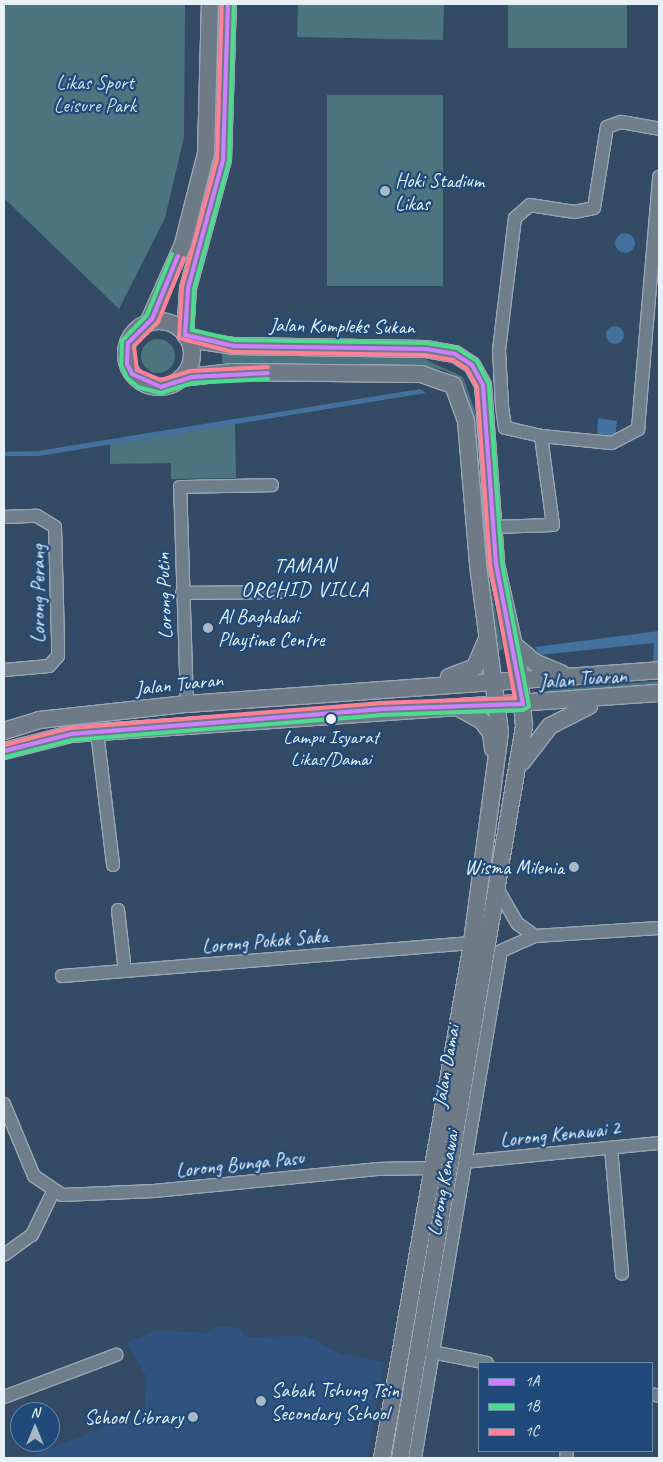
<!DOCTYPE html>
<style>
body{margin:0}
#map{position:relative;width:663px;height:1462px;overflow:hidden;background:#344b65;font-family:Caveat,sans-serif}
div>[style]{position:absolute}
.built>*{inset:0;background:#315380}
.green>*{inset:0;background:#4c7580}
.round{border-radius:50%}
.water>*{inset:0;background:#44719d}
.roads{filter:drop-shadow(1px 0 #9aa6b3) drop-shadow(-1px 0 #9aa6b3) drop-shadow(0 1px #9aa6b3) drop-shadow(0 -1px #9aa6b3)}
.minor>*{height:12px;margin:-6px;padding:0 6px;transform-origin:6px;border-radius:6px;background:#707e8c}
.major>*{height:16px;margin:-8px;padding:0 8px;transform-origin:8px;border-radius:8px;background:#6e7a86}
.major>.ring{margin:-8px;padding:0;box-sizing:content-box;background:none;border:16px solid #6e7a86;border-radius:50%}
.bus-1>*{height:4px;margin:-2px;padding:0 2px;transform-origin:2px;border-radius:2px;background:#cc80ff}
.bus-2>*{height:4px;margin:-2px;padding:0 2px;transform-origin:2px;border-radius:2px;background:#4ddb92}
.bus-3>*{height:4px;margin:-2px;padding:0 2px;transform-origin:2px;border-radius:2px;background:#ff8098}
.dots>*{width:14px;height:14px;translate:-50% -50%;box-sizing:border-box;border:2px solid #1f4a7a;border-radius:50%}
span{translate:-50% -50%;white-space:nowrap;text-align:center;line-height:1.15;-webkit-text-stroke:4.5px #1f4a7a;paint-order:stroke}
.bus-label{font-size:19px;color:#e8f1f8}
.park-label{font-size:20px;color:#d1dfe7}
.poi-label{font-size:20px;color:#e8f1f8}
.left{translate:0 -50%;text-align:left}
.right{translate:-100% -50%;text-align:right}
.street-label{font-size:20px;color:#e8f1f8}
.neighbourhood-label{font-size:21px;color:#e8f1f8;letter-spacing:1px}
.frame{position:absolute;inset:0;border:5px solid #e8f1f8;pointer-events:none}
.legend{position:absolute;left:478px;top:1362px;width:175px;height:90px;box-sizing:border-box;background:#1f4a7a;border:1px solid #6f8dac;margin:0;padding:6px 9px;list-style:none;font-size:15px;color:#e8f1f8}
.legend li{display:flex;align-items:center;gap:10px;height:25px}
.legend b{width:25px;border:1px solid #6f8dac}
.north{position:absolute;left:10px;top:1402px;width:50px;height:50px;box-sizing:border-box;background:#1f4a7a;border:1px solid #6f8dac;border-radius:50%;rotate:0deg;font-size:14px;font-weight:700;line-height:20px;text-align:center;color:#e8f1f8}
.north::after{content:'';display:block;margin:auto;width:18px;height:22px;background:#a9b7c5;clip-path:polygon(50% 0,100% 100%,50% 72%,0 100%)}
</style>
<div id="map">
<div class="built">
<div style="clip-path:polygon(218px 1326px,240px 1328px,246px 1337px,307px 1336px,339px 1353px,384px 1362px,367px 1458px,26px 1458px,145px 1411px,146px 1376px,127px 1343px,155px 1330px,208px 1333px)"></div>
</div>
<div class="green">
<div style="clip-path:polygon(4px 4px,185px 4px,184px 137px,165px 218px,119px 309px,4px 198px)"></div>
<div style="clip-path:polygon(298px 4px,444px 4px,443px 40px,297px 37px)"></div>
<div style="clip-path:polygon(508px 4px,627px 4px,627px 48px,508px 48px)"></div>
<div style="clip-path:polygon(327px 95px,443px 95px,443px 286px,327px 286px)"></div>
<div class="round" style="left:141px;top:339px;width:34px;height:34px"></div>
<div style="clip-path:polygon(222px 351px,416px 355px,463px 377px,477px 417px,489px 578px,503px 650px,496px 651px,486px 578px,473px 417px,459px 379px,444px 370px,416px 366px,222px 363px)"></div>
<div style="clip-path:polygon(235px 422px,236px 478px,171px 479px,171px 463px,110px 464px,110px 443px)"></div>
<div style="clip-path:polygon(659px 681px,659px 687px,541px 695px,549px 690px)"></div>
</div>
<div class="water">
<div class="round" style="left:615px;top:233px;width:20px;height:20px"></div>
<div class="round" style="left:606px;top:326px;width:18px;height:18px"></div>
<div style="clip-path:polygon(420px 389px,426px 393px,39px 456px,4px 456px,4px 452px,38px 451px)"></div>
<div style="clip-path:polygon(598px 418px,617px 421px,615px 437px,597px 435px)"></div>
<div style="clip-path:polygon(659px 631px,659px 663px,653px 662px,654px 643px,540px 655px,535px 647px)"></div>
</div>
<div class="roads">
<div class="minor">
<div style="left:541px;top:436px;width:71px;rotate:5.6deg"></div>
<div style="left:612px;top:443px;width:30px;rotate:-28deg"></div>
<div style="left:638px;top:429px;width:253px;rotate:-85.2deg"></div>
<div style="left:4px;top:517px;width:33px;rotate:-2deg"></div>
<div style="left:37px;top:516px;width:21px;rotate:31deg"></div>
<div style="left:55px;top:527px;width:114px;rotate:88.5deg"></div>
<div style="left:58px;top:641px;width:15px;rotate:90deg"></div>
<div style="left:58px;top:656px;width:13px;rotate:132deg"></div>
<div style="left:49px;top:666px;width:45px;rotate:174.9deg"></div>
<div style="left:493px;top:527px;width:60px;rotate:-1.9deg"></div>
<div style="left:553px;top:525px;width:90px;rotate:-97.7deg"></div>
<div style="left:541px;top:436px;width:37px;rotate:-167deg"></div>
<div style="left:505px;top:428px;width:22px;rotate:-98deg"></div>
<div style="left:502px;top:406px;width:56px;rotate:-93.1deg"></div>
<div style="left:499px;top:350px;width:133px;rotate:-83.1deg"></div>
<div style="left:515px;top:218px;width:20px;rotate:-41deg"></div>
<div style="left:530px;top:205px;width:45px;rotate:9deg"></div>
<div style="left:574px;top:212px;width:20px;rotate:-11deg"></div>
<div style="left:594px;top:208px;width:82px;rotate:-80.9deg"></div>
<div style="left:607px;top:127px;width:15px;rotate:-20deg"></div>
<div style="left:621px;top:122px;width:39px;rotate:10deg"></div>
<div style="left:182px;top:593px;width:97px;rotate:-0.6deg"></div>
<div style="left:187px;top:704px;width:217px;rotate:-91.8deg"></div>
<div style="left:180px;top:487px;width:92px;rotate:-1.2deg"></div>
<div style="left:97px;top:732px;width:134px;rotate:83.1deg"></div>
<div style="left:498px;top:890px;width:39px;rotate:60deg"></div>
<div style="left:518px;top:924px;width:21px;rotate:35deg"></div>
<div style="left:118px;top:910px;width:61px;rotate:83.5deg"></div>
<div style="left:62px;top:976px;width:411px;rotate:-4.6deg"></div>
<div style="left:4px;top:1104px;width:78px;rotate:67.4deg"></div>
<div style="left:34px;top:1176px;width:34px;rotate:34deg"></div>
<div style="left:62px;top:1195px;width:92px;rotate:-2.5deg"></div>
<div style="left:154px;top:1191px;width:224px;rotate:-5.6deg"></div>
<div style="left:377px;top:1169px;width:55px;rotate:-1deg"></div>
<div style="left:611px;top:1148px;width:126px;rotate:85deg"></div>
<div style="left:465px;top:1162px;width:195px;rotate:-5.6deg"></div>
<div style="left:4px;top:1255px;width:34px;rotate:-36deg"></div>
<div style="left:32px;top:1235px;width:48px;rotate:-64deg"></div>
<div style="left:432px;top:1352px;width:56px;rotate:11.3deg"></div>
<div style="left:652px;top:1394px;width:7px;rotate:16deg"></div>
<div style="left:4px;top:1397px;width:120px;rotate:-20.6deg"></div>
<div style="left:415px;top:1458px;width:514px;rotate:-80.37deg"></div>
<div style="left:501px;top:951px;width:37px;rotate:-24deg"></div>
<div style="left:535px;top:936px;width:124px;rotate:-3.7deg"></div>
<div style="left:566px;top:1458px;width:7px;rotate:-82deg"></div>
</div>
<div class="major">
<div class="ring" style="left:126px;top:321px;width:50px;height:50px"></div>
<div style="left:148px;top:323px;width:86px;rotate:-66.1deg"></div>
<div style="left:183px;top:244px;width:94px;rotate:-75.8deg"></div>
<div style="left:206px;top:153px;width:149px;rotate:-88.5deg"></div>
<div style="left:185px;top:335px;width:47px;rotate:-86.3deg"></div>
<div style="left:188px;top:288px;width:133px;rotate:-74.7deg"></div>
<div style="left:223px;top:160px;width:156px;rotate:-88.2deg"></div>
<div style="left:188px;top:339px;width:47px;rotate:8.7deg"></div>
<div style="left:234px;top:346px;width:192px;rotate:0.9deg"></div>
<div style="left:426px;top:349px;width:29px;rotate:10deg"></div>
<div style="left:455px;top:354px;width:20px;rotate:33deg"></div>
<div style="left:472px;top:365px;width:23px;rotate:61deg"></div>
<div style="left:483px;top:385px;width:179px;rotate:85.8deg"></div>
<div style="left:496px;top:564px;width:107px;rotate:77.5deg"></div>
<div style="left:519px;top:668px;width:58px;rotate:85.1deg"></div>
<div style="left:524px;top:726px;width:742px;rotate:99.61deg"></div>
<div style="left:181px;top:378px;width:52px;rotate:-6.6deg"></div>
<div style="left:233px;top:372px;width:188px;rotate:0.6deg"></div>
<div style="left:421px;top:374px;width:34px;rotate:19deg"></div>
<div style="left:453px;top:385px;width:38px;rotate:70deg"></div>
<div style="left:466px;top:421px;width:144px;rotate:85.2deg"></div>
<div style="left:478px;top:565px;width:168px;rotate:82.5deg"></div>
<div style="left:500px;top:732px;width:213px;rotate:97.6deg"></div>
<div style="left:472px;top:943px;width:523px;rotate:99.91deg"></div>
<div style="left:513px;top:644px;width:30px;rotate:40deg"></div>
<div style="left:536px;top:663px;width:27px;rotate:22deg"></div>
<div style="left:449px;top:677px;width:28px;rotate:-21deg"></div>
<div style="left:475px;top:667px;width:30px;rotate:-67deg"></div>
<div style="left:457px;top:707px;width:29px;rotate:29deg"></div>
<div style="left:482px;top:721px;width:15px;rotate:53deg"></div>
<div style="left:491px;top:733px;width:16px;rotate:83deg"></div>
<div style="left:4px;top:731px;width:37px;rotate:-17deg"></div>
<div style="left:39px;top:720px;width:149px;rotate:-6.2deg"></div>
<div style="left:187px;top:704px;width:473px;rotate:-4.1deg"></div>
<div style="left:4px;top:751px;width:69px;rotate:-14.2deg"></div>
<div style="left:71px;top:734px;width:589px;rotate:-3.99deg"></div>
<div style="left:522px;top:762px;width:46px;rotate:-52.1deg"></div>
<div style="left:550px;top:726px;width:44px;rotate:-27.1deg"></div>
</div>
</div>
<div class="bus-1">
<div style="left:178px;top:256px;width:68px;rotate:112.4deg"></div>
<div style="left:152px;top:319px;width:34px;rotate:135deg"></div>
<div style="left:128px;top:343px;width:21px;rotate:93deg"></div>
<div style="left:127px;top:364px;width:11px;rotate:63deg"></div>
<div style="left:132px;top:374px;width:32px;rotate:24deg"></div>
<div style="left:161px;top:387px;width:32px;rotate:-18deg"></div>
<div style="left:191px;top:377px;width:77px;rotate:-3deg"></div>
<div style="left:4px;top:751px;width:69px;rotate:-14.2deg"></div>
<div style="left:71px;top:734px;width:310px;rotate:-4.6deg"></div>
<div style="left:380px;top:709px;width:143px;rotate:-2deg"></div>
<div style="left:523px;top:704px;width:143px;rotate:-100.9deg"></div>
<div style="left:496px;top:564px;width:179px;rotate:-94.2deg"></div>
<div style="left:483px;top:385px;width:23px;rotate:-119deg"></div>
<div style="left:472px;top:365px;width:20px;rotate:-147deg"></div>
<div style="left:455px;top:354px;width:29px;rotate:-170deg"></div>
<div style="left:426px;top:349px;width:192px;rotate:-179.1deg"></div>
<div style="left:234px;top:346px;width:50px;rotate:-167.3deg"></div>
<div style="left:185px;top:335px;width:47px;rotate:-86.3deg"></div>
<div style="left:188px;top:288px;width:133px;rotate:-74.7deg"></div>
<div style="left:223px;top:160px;width:156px;rotate:-88.2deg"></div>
</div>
<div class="bus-2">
<div style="left:172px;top:254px;width:66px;rotate:112.3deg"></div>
<div style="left:147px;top:315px;width:36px;rotate:134deg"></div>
<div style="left:122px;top:341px;width:24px;rotate:92deg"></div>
<div style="left:121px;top:365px;width:14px;rotate:65deg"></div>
<div style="left:127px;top:378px;width:14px;rotate:39deg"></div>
<div style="left:138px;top:387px;width:24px;rotate:15deg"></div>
<div style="left:161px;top:393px;width:33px;rotate:-18deg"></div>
<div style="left:192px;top:383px;width:76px;rotate:-3deg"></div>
<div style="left:6px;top:757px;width:68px;rotate:-14.4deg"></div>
<div style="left:72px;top:740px;width:309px;rotate:-4.6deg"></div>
<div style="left:380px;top:715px;width:143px;rotate:-2deg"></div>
<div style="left:523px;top:710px;width:7px;rotate:-34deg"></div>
<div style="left:529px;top:706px;width:146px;rotate:-100.7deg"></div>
<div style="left:502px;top:563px;width:179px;rotate:-94.2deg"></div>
<div style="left:489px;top:384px;width:26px;rotate:-118deg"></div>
<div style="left:477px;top:361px;width:24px;rotate:-147deg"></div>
<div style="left:457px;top:348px;width:30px;rotate:-171deg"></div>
<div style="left:427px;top:343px;width:192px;rotate:-179.1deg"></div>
<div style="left:235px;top:340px;width:44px;rotate:-166.9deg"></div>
<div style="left:192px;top:330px;width:41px;rotate:-87.2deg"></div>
<div style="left:194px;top:289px;width:133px;rotate:-74.7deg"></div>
<div style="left:229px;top:161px;width:157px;rotate:-88.2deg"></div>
</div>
<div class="bus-3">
<div style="left:184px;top:258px;width:69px;rotate:112.1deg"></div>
<div style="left:158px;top:322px;width:34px;rotate:135deg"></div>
<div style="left:134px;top:346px;width:24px;rotate:83deg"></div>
<div style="left:137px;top:370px;width:26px;rotate:23deg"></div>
<div style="left:161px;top:380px;width:30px;rotate:-17deg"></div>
<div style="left:190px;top:371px;width:78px;rotate:-2.9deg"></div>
<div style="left:4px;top:745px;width:68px;rotate:-14.4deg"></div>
<div style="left:70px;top:728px;width:310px;rotate:-4.6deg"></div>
<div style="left:379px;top:703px;width:136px;rotate:-2.1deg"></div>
<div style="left:515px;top:698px;width:136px;rotate:-100.6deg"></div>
<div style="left:490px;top:564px;width:177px;rotate:-94.2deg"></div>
<div style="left:477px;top:387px;width:21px;rotate:-119deg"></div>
<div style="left:467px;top:369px;width:17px;rotate:-147deg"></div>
<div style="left:453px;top:360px;width:28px;rotate:-170deg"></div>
<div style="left:425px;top:355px;width:192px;rotate:-179.1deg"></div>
<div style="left:233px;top:352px;width:56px;rotate:-165.5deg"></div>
<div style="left:179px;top:338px;width:51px;rotate:-86.6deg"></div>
<div style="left:182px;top:287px;width:133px;rotate:-74.7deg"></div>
<div style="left:217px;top:159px;width:155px;rotate:-88.2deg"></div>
</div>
<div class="dots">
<div style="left:385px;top:191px;background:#a9b7c5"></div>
<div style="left:208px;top:628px;background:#a9b7c5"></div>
<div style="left:331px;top:719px;background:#e8f1f8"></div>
<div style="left:574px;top:867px;background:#a9b7c5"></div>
<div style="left:261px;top:1401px;background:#a9b7c5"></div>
<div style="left:193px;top:1417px;background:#a9b7c5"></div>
</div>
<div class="bus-label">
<span style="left:331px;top:749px">Lampu Isyarat<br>Likas/Damai</span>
</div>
<div class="park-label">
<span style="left:95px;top:94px">Likas Sport<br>Leisure Park</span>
</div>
<div class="poi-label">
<span class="left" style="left:395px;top:192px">Hoki Stadium<br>Likas</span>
<span class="left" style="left:218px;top:628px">Al Baghdadi<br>Playtime Centre</span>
<span class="right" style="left:564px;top:867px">Wisma Milenia</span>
<span class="left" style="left:271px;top:1402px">Sabah Tshung Tsin<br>Secondary School</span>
<span class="right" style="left:183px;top:1417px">School Library</span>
</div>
<div class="street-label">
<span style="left:342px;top:326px;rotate:1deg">Jalan Kompleks Sukan</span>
<span style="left:38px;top:594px;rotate:-90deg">Lorong Perang</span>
<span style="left:164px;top:596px;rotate:-92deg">Lorong Putin</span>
<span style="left:583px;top:679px;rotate:-4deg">Jalan Tuaran</span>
<span style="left:179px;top:684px;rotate:-6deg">Jalan Tuaran</span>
<span style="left:265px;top:941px;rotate:-5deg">Lorong Pokok Saka</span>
<span style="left:446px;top:1066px;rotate:-80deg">Jalan Damai</span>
<span style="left:560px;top:1134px;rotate:-6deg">Lorong Kenawai 2</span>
<span style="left:240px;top:1164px;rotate:-6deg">Lorong Bunga Pasu</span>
<span style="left:443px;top:1183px;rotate:-80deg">Lorong Kenawai</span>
</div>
<div class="neighbourhood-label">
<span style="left:305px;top:577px">TAMAN<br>ORCHID VILLA</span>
</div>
<div class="frame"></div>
<ul class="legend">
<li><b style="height:6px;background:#cc80ff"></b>1A</li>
<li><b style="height:6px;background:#4ddb92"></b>1B</li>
<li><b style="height:6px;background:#ff8098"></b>1C</li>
</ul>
<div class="north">N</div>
</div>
